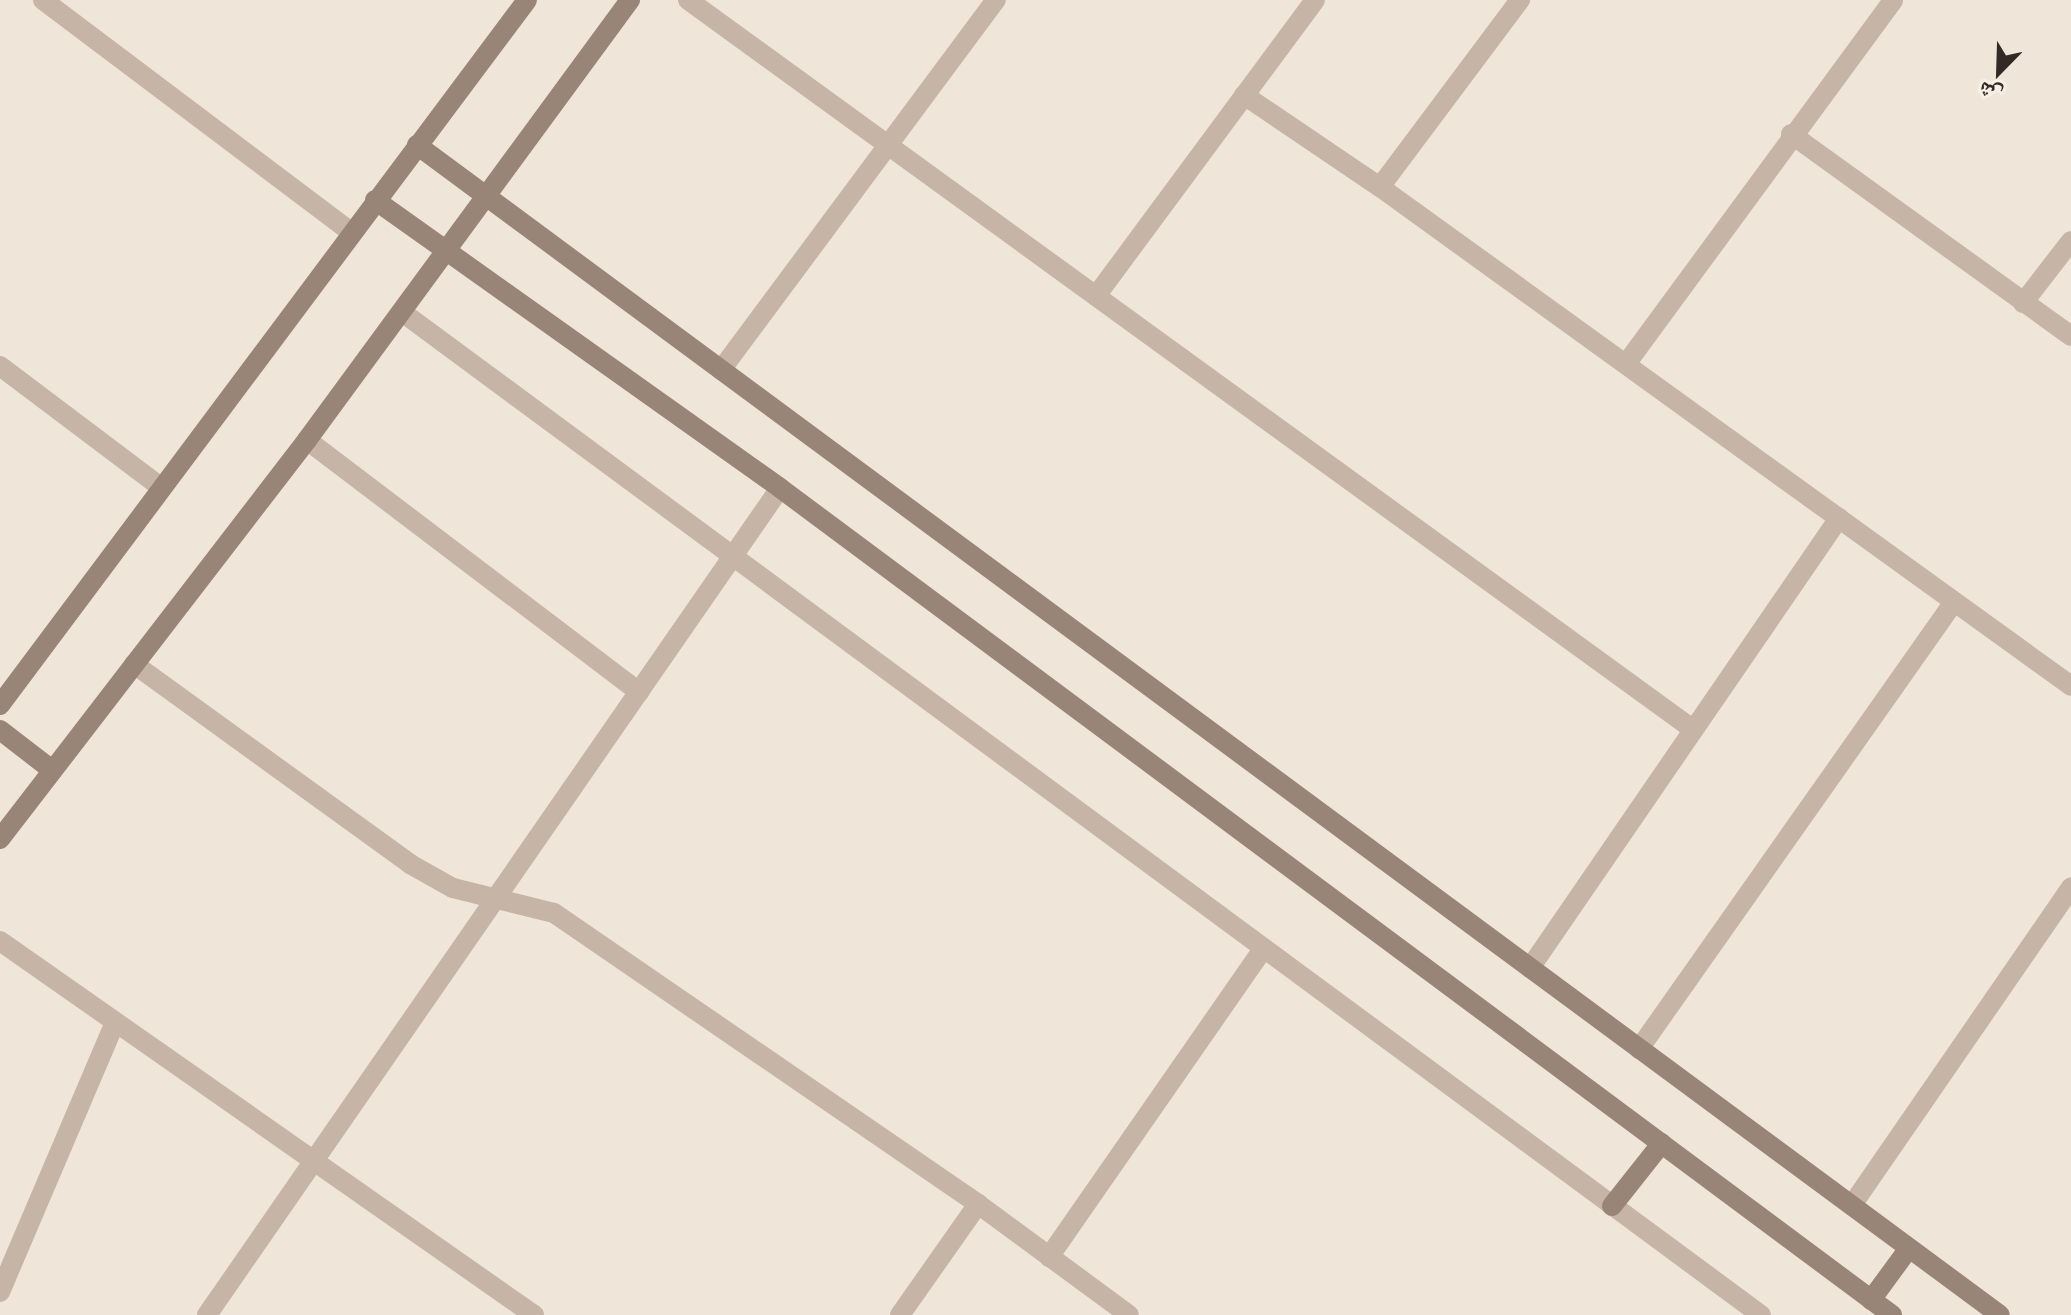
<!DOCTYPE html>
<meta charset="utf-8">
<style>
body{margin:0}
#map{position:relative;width:2071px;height:1315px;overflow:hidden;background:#efe5d9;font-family:"Open Sans","Noto Naskh Arabic",sans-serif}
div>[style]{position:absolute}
.minor>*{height:20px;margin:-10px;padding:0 10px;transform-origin:10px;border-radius:10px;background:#c6b5a6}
.tertiary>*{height:20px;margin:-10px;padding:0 10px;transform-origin:10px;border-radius:10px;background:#c6b5a6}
.secondary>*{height:20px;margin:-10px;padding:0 10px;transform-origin:10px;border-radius:10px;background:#998578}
span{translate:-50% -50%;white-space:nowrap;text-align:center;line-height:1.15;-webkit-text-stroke:6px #f7efe5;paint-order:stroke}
.north{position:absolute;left:1959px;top:32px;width:80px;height:80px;-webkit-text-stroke:6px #f7efe5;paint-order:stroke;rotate:203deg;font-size:22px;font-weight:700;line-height:32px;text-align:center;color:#322a26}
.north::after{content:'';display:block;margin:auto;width:28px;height:36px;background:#322a26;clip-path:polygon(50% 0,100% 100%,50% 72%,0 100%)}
</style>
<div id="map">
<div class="minor">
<div style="left:688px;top:0;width:1239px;rotate:35.97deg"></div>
<div style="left:1244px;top:95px;width:164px;rotate:34.1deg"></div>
<div style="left:1380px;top:187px;width:852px;rotate:35.83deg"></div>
<div style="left:1791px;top:134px;width:345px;rotate:35.8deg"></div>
<div style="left:1380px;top:187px;width:234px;rotate:-53.2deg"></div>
<div style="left:1096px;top:296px;width:368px;rotate:-53.5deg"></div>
<div style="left:2023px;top:303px;width:78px;rotate:-52.3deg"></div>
<div style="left:402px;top:312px;width:1689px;rotate:36.43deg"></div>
<div style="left:1626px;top:364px;width:451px;rotate:-53.7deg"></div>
<div style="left:0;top:366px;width:199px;rotate:37deg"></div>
<div style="left:721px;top:370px;width:461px;rotate:-53.4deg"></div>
<div style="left:307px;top:440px;width:417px;rotate:37.2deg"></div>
<div style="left:134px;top:664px;width:341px;rotate:35.9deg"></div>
<div style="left:410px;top:864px;width:49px;rotate:29.2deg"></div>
<div style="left:453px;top:888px;width:104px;rotate:13.9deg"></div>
<div style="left:554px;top:913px;width:514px;rotate:34.46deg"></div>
<div style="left:978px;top:1204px;width:187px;rotate:36.3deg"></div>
<div style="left:0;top:941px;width:652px;rotate:35.01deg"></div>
<div style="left:1530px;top:968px;width:546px;rotate:-55.52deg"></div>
<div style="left:1639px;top:1049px;width:547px;rotate:-54.83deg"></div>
<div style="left:1852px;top:1205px;width:386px;rotate:-55.4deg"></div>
<div style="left:1049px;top:1257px;width:376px;rotate:-55.2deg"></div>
<div style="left:0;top:1292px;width:293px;rotate:-66.9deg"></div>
<div style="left:207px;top:1315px;width:1006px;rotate:-55.28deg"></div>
<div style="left:900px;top:1315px;width:136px;rotate:-54.9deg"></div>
</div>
<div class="tertiary">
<div style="left:43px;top:0;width:386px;rotate:37deg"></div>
</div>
<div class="secondary">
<div style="left:417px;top:145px;width:1968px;rotate:36.47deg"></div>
<div style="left:375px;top:200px;width:497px;rotate:35.4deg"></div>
<div style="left:780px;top:488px;width:1386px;rotate:36.64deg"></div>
<div style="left:0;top:705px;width:880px;rotate:-53.22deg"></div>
<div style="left:0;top:730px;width:66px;rotate:37.6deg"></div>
<div style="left:0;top:839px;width:503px;rotate:-52.42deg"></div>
<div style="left:307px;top:440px;width:546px;rotate:-53.72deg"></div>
<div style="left:1612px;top:1206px;width:80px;rotate:-51.6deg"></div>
<div style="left:1871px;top:1300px;width:64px;rotate:-53.8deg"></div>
</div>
<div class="north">ش</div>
</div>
